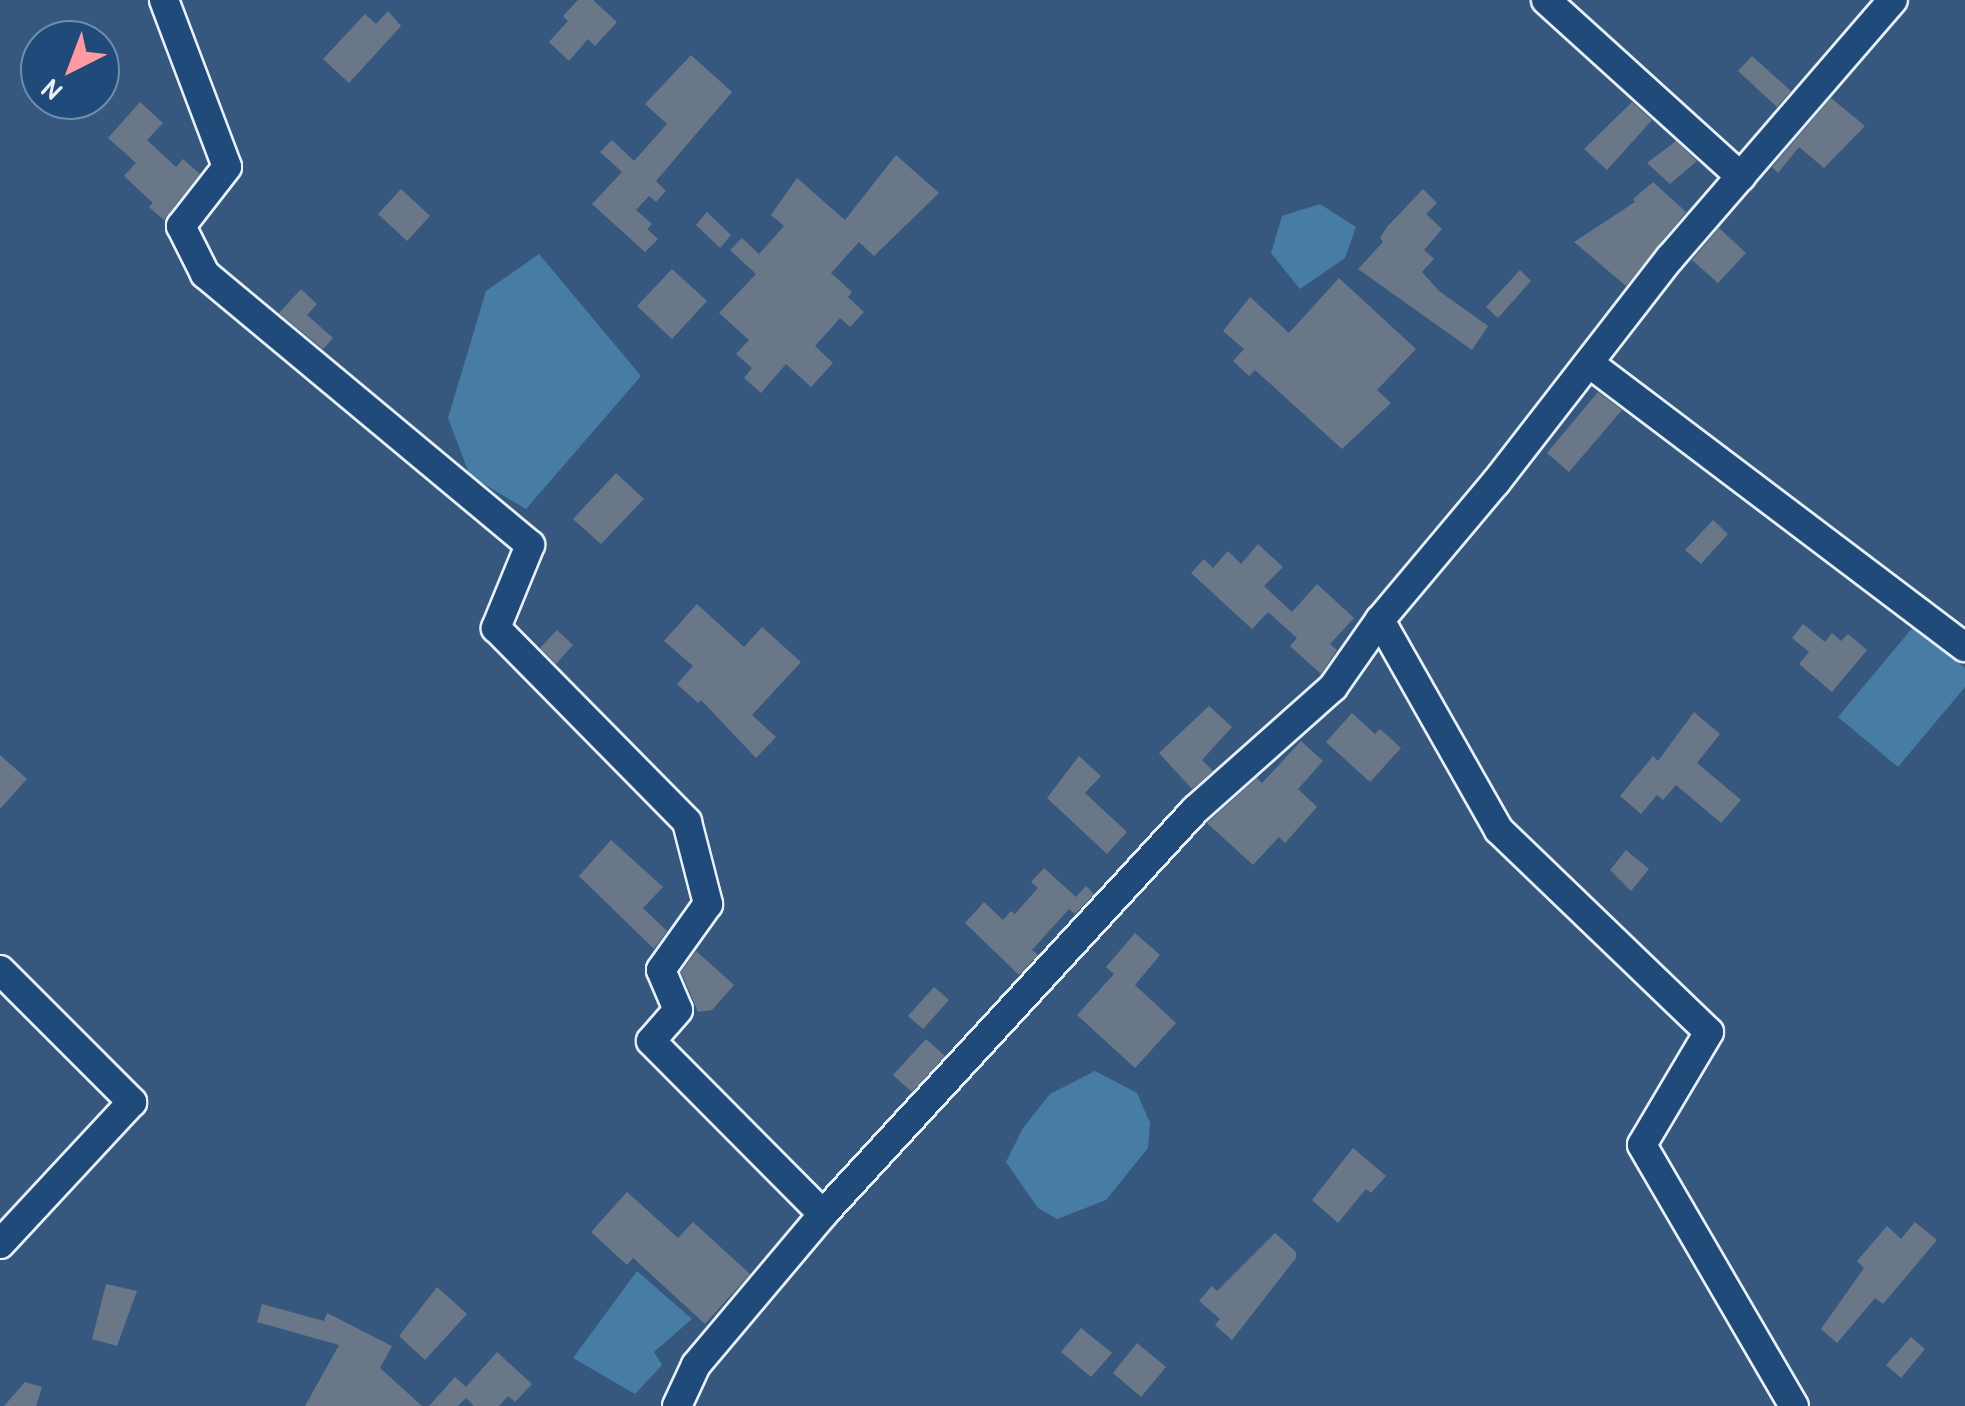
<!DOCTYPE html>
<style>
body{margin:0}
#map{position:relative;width:1965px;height:1406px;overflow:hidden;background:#36587e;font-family:"Patrick Hand",sans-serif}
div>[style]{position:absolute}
.water>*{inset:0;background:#477da4}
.building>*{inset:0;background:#6a7789}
.roads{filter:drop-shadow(2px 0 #e8f1f8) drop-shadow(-2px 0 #e8f1f8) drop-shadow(0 2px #e8f1f8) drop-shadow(0 -2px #e8f1f8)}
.minor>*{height:28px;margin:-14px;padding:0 14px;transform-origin:14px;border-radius:14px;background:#1f4a7a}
span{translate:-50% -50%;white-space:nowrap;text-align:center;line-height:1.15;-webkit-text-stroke:8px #1f4a7a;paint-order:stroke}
.north{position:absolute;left:20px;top:20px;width:100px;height:100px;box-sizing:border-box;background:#1f4a7a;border:2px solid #6f8dac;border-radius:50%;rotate:222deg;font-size:28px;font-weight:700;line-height:40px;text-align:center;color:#e8f1f8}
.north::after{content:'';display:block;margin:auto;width:35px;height:45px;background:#ff9aa2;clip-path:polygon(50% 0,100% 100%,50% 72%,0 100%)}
</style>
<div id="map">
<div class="water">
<div style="clip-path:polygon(1320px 204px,1356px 227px,1345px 258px,1300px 289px,1271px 253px,1282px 216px)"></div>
<div style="clip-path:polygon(539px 254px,641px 376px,526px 509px,470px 476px,448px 418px,486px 291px)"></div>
<div style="clip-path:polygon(1914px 626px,1965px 668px,1965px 687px,1898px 767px,1838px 717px)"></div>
<div style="clip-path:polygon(1095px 1071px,1137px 1093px,1150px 1123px,1148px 1148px,1106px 1200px,1057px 1219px,1038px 1208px,1006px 1162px,1023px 1128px,1050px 1094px)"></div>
<div style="clip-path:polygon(637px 1271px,692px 1319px,654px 1352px,662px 1365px,635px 1394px,573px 1358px)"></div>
</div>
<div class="building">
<div style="clip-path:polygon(578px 0,593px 0,617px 22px,595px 46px,588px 39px,569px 61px,549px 42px,568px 21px,563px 16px)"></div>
<div style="clip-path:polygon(388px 11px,401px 26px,349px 83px,323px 59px,365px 14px,376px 24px)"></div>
<div style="clip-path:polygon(691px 55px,732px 92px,656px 181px,666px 191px,656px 202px,649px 196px,636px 210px,652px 224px,647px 229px,658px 239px,645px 252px,592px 204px,622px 172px,600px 152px,612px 140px,634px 161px,667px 124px,645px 104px)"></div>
<div style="clip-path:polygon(1752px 56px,1791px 91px,1777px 107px,1738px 71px)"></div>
<div style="clip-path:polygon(1831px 98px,1865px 126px,1824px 168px,1799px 147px,1778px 173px,1772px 167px)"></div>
<div style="clip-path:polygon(140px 102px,163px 123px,147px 140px,176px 167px,183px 159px,200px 174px,164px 220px,149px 207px,153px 203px,124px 176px,136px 163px,108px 138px)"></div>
<div style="clip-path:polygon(1632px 102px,1652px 120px,1607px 170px,1584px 149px)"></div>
<div style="clip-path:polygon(1676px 141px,1697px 161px,1670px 184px,1647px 163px)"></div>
<div style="clip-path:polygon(896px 155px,939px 193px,874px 256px,859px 242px,831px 273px,852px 292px,848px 297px,864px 312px,850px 327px,840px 318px,815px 346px,833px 363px,811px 387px,786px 364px,761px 393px,744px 378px,752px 368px,736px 354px,749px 340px,719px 313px,756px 274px,730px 250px,742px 238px,759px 254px,784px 226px,771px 215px,797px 178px,845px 220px)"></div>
<div style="clip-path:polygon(1653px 182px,1686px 212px,1626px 286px,1574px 242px,1635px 202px,1633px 199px)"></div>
<div style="clip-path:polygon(401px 189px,430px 216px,407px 241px,378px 214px)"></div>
<div style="clip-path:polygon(1423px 189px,1437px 203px,1426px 214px,1442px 229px,1424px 250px,1434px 259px,1422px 272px,1439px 291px,1488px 326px,1472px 350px,1358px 269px,1383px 242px,1380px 238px,1387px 227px)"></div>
<div style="clip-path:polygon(707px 212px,731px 235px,720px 248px,696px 225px)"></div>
<div style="clip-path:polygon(1719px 228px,1746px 253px,1718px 283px,1692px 260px)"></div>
<div style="clip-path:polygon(672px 269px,707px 301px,672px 339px,637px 306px)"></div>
<div style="clip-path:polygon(1520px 270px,1531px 281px,1498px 318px,1486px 307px)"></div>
<div style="clip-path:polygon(1339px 278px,1416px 349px,1377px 390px,1391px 403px,1342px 449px,1255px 370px,1249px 376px,1233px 361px,1244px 349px,1223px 331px,1250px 297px,1289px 333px)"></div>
<div style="clip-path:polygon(301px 289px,317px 304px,307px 315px,333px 338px,323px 349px,279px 313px)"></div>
<div style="clip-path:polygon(1598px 392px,1622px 410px,1569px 472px,1547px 453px)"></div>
<div style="clip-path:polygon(616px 473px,644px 499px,601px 544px,573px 519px)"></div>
<div style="clip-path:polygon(1713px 520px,1728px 534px,1701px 564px,1685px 550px)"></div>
<div style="clip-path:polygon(1258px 544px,1283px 567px,1264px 586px,1292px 612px,1317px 584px,1354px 618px,1330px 644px,1337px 650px,1321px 674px,1290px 646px,1297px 638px,1268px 612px,1252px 629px,1191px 573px,1204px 559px,1213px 568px,1228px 551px,1241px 564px)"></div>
<div style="clip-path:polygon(697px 604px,744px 647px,762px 627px,801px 662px,752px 715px,776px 737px,756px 758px,701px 700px,698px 703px,677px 684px,693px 666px,664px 641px)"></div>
<div style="clip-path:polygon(1803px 624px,1825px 642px,1832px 633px,1841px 641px,1848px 634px,1867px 650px,1832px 692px,1799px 664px,1809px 652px,1792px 638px)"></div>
<div style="clip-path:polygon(557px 630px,573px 645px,556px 664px,540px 648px)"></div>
<div style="clip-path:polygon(1209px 706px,1232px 727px,1202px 760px,1213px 771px,1192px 789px,1159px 753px)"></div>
<div style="clip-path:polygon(1694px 712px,1720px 734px,1697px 763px,1741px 800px,1721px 823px,1676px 785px,1663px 800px,1657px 795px,1641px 814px,1620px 796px,1653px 756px,1658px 761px)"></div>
<div style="clip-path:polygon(1352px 713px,1375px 734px,1380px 729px,1401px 748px,1370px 782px,1326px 742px)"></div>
<div style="clip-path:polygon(1301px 741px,1323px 761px,1298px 789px,1317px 807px,1285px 843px,1279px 837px,1253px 865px,1207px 823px,1257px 778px,1262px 783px)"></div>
<div style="clip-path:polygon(0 755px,27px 779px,0 809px)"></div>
<div style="clip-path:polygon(1079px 756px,1101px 776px,1085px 793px,1127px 832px,1107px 854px,1047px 798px)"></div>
<div style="clip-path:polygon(611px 840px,663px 887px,643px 908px,667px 931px,654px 949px,579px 876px)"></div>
<div style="clip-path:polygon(1626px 850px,1649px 869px,1631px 891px,1610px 870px)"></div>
<div style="clip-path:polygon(1044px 868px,1076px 897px,1086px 886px,1094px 894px,1075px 914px,1069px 909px,1032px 950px,1038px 955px,1019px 975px,965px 923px,984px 902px,1003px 920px,1011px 911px,1015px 914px,1038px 888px,1031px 882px)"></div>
<div style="clip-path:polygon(1135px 933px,1160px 955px,1135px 985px,1176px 1023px,1135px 1068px,1077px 1015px,1114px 974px,1106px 967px)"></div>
<div style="clip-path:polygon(696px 951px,734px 985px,712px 1010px,698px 1012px,681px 972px)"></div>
<div style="clip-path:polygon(934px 987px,949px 1000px,923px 1029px,908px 1016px)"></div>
<div style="clip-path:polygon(926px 1039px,945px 1056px,912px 1092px,893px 1075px)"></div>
<div style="clip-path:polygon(1353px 1148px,1386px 1176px,1371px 1193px,1366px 1189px,1338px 1223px,1312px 1200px)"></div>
<div style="clip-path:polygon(627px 1192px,678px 1238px,693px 1222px,750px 1274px,705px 1324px,633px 1258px,627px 1265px,591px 1232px)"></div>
<div style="clip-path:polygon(1915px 1222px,1937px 1240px,1883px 1304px,1875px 1298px,1837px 1343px,1821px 1329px,1864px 1268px,1857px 1261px,1887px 1226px,1901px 1239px)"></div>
<div style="clip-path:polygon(1275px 1233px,1296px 1252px,1296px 1258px,1232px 1340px,1215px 1325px,1220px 1319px,1199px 1301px,1212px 1286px,1217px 1291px)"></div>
<div style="clip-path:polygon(106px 1284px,137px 1291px,117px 1346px,92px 1339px)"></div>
<div style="clip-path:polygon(437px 1287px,467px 1314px,425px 1360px,399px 1336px)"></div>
<div style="clip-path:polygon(262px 1304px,324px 1321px,327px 1313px,392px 1346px,380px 1368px,422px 1406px,305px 1406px,339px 1345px,257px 1322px)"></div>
<div style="clip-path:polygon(1081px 1328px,1112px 1353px,1091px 1377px,1061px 1352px)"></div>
<div style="clip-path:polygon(1911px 1337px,1925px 1349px,1901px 1378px,1886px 1365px)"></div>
<div style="clip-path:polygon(1137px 1343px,1166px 1367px,1141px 1397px,1113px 1373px)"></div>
<div style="clip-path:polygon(497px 1352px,532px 1384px,515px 1402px,508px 1396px,499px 1406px,474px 1406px,466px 1398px,458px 1406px,429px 1406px,455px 1377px,466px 1387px)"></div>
<div style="clip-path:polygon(25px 1382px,42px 1387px,36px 1406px,4px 1406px)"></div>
</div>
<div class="roads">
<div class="minor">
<div style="left:164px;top:0;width:178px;rotate:69.3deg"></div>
<div style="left:227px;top:167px;width:75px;rotate:127.9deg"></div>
<div style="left:181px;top:226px;width:54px;rotate:63.4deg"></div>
<div style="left:205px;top:274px;width:423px;rotate:39.8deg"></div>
<div style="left:530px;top:545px;width:90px;rotate:112.3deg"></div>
<div style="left:496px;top:628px;width:272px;rotate:45.4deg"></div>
<div style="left:687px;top:822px;width:85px;rotate:75.6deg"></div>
<div style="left:708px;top:904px;width:81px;rotate:125.5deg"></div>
<div style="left:661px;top:970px;width:43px;rotate:67deg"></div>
<div style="left:678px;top:1010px;width:41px;rotate:131.1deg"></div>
<div style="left:651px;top:1041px;width:244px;rotate:45.2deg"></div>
<div style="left:1546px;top:0;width:263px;rotate:42.2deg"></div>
<div style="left:1589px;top:363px;width:471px;rotate:37.1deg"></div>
<div style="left:1380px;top:620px;width:241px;rotate:60.5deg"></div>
<div style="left:1499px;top:830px;width:291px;rotate:43.9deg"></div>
<div style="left:1709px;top:1032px;width:131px;rotate:120.7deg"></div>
<div style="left:1642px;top:1145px;width:302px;rotate:59.8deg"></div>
<div style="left:0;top:970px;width:187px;rotate:45deg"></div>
<div style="left:132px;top:1102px;width:194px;rotate:132.9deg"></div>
<div style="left:677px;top:1406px;width:45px;rotate:-65.1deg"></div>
<div style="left:696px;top:1365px;width:197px;rotate:-49.9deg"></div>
<div style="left:823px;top:1214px;width:549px;rotate:-47.36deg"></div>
<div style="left:1195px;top:810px;width:185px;rotate:-41.7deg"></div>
<div style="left:1333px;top:687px;width:82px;rotate:-55deg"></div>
<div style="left:1380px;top:620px;width:180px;rotate:-50deg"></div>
<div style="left:1496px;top:482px;width:284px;rotate:-52.2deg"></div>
<div style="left:1670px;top:258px;width:341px;rotate:-49.2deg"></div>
</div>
</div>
<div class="north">N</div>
</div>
